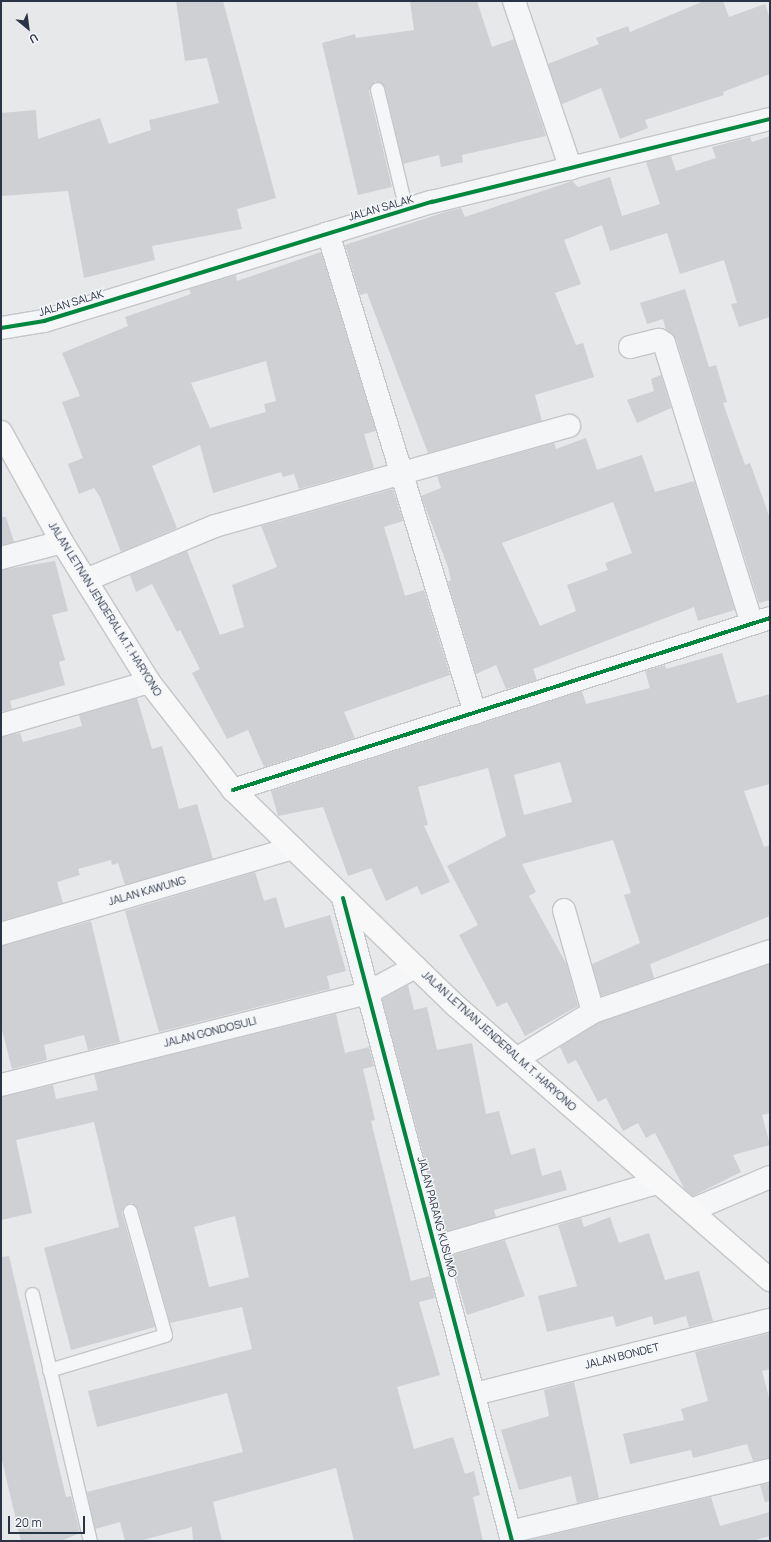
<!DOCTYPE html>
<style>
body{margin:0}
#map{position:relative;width:771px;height:1542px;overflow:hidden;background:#e6e8ea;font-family:Manrope,sans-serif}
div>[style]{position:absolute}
.building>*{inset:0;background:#ced0d3}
.roads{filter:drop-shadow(1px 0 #c4c6c8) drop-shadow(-1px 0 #c4c6c8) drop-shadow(0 1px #c4c6c8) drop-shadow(0 -1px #c4c6c8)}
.service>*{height:13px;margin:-6.5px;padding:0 6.5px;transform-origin:6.5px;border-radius:6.5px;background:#f5f6f7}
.minor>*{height:22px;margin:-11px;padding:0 11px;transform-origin:11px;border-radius:11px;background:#f5f6f7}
.tertiary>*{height:22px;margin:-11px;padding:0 11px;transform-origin:11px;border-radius:11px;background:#f5f6f7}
.trunk>*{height:22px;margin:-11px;padding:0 11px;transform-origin:11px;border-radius:11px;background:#f8f8f8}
.cycleway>*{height:4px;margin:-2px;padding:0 2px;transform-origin:2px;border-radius:2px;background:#00873e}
span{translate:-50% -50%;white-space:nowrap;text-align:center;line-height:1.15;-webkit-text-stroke:3px #f4f6f9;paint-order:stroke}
.street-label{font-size:11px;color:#2b3445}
.frame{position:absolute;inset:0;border:2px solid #2b3445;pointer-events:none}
.north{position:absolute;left:8px;top:8px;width:40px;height:40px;-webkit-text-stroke:3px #f4f6f9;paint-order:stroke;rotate:151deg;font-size:11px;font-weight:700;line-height:16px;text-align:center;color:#2b3445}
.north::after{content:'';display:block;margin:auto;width:14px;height:18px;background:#2b3445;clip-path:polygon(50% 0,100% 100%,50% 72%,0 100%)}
.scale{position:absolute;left:8px;top:1516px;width:77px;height:18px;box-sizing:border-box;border:2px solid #2b3445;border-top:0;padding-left:5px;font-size:12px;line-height:14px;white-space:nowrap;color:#2b3445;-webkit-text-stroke:3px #f4f6f9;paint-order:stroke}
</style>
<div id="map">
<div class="building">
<div style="clip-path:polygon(176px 1px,223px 1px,276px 198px,237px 209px,242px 229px,152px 246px,155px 260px,84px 278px,68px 191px,1px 196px,1px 113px,36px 110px,38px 139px,100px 118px,109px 144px,151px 130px,149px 120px,219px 103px,207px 58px,185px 61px)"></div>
<div style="clip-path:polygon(410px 1px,477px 1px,492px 47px,514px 39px,546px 136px,462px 155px,463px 162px,441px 167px,439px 155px,403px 164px,385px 87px,375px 81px,369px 91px,392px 187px,358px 195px,322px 43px,355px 34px,356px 38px,414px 30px)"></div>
<div style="clip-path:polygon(704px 1px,723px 1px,729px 17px,765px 4px,770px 19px,770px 74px,723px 92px,724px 95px,645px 120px,648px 128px,620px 139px,601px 88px,562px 104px,548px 64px,599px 44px,596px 38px,628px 26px,630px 32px)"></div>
<div style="clip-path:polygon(770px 136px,770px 317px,739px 327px,731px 304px,737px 303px,724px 260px,680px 274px,667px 233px,610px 251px,602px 225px,564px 240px,581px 284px,555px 293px,576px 345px,583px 343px,594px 377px,535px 395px,542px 421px,428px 453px,367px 293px,360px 295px,345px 245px,445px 212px,461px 208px,465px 217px,572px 181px,578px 187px,610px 177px,622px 216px,660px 204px,646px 162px,671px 156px,676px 171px,716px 158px,712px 147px,750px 137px,752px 142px)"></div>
<div style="clip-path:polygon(evenodd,321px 252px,376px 431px,364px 434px,374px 468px,299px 489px,294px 474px,283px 477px,281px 472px,213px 493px,200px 445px,152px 466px,177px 528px,121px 552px,100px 497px,94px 488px,79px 494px,68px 464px,83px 458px,62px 402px,80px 396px,62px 353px,128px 326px,125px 317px,191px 294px,189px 289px,236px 275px,237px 281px,321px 252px,266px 361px,276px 401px,264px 404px,266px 412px,210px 428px,191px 383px,266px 361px)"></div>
<div style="clip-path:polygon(685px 289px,709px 367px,716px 365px,727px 402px,723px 403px,745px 465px,750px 463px,770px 518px,770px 600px,759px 603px,676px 339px,666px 330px,663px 319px,647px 324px,640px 303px)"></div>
<div style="clip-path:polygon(661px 375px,671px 408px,637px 423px,627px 400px,654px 391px,651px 379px)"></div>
<div style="clip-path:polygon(evenodd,586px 438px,597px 470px,642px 455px,655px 492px,694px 481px,735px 610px,698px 621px,694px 607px,533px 669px,537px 680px,506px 689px,496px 665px,476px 674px,448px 582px,451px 580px,448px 567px,421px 496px,441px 488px,437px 476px,554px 443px,556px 449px,586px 438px,613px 502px,632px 553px,605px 563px,608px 570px,567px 585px,576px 611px,540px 626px,502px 543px,613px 502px)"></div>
<div style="clip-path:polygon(393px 489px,403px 521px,384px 527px,405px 596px,424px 590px,450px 675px,344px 712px,355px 738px,264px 767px,248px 730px,227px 739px,192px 673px,200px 669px,180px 630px,177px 632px,152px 584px,136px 592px,130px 575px,187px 551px,220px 635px,244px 627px,232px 585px,277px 567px,261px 526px)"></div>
<div style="clip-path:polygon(1px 517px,6px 517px,14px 542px,1px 545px)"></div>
<div style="clip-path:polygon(55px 561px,68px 611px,52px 615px,65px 660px,59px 662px,65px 685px,10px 701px,12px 709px,1px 712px,1px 570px)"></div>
<div style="clip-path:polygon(evenodd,722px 653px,737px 703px,770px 694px,770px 784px,744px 791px,764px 847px,770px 845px,770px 916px,650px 964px,654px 978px,601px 996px,592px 964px,640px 943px,624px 895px,631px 893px,613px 840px,522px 864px,536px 892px,529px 896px,567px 965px,578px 1006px,525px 1036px,507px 1002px,497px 1007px,459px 935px,478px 925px,447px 866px,506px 836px,488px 768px,418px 787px,428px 825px,424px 826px,450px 882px,421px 895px,417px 886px,386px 901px,371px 868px,348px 876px,323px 807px,278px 816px,271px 791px,582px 691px,586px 704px,650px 688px,645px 671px,665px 665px,666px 669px,722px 653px,560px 762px,572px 802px,524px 815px,514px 775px,560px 762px)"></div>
<div style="clip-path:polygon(137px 698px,152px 749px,162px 746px,179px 809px,197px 804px,213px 859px,125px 885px,118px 863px,112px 865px,111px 860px,78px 869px,80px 875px,57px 882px,63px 903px,1px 921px,1px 737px,20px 733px,23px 742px,82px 726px,79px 715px)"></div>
<div style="clip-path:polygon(255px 872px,264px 901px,276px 897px,285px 928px,330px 915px,346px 971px,327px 976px,330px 989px,159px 1032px,125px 911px)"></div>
<div style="clip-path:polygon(91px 921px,120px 1042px,88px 1050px,84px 1035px,44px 1045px,47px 1060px,12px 1069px,1px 1026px,1px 946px)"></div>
<div style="clip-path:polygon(770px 964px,770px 1113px,762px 1115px,770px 1145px,733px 1155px,741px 1172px,693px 1196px,685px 1190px,655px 1133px,646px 1138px,638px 1123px,623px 1131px,606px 1098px,598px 1102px,576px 1060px,568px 1064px,560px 1047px,598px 1023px)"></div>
<div style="clip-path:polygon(408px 985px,414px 1010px,427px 1007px,437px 1050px,472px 1043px,486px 1114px,499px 1111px,511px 1155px,535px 1148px,542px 1176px,561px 1170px,567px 1190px,494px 1210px,496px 1217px,444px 1232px,382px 999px)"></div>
<div style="clip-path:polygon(evenodd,336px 1014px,345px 1053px,369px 1047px,374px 1066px,363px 1069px,375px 1120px,371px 1121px,411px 1281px,430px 1276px,435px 1298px,419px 1302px,440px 1375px,397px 1387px,414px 1449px,453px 1437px,465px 1474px,474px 1471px,480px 1495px,473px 1497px,483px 1541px,354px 1541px,336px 1468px,213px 1502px,222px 1541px,193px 1541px,192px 1527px,139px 1541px,125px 1541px,120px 1522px,95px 1529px,87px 1492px,243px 1452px,227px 1393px,97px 1427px,88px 1391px,252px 1349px,242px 1307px,170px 1323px,138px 1209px,132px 1203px,124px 1206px,122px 1213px,155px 1327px,71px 1350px,44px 1248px,119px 1227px,94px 1122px,16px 1140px,32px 1213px,1px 1220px,1px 1097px,53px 1085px,56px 1099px,98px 1090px,94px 1074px,336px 1014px,235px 1216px,249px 1277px,209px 1287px,194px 1227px,235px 1216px)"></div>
<div style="clip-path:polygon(610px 1217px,619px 1243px,649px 1233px,665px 1280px,699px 1271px,713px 1321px,689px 1327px,686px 1316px,654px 1325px,652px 1316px,616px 1327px,613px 1316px,547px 1332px,538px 1296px,577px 1286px,558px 1225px,581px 1218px,584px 1227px)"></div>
<div style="clip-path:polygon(505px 1240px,525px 1296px,467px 1315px,450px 1256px)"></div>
<div style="clip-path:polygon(9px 1256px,66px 1497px,71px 1496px,80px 1533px,61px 1541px,21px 1541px,1px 1456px,1px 1257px)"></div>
<div style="clip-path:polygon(770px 1333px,770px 1369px,762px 1371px,770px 1401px,770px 1458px,753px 1461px,747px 1444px,693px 1458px,691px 1450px,630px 1464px,623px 1434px,684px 1420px,681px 1409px,708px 1401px,695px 1352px)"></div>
<div style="clip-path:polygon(574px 1382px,599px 1498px,577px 1503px,571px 1476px,519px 1490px,501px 1430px,549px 1416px,544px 1390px)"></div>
<div style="clip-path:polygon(770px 1483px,770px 1501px,765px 1502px,760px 1485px)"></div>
<div style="clip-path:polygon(711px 1497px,720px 1526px,770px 1512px,770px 1536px,752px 1541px,526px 1541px)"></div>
</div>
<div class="roads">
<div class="service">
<div style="left:377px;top:89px;width:124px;rotate:76.5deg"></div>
<div style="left:32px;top:1294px;width:254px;rotate:76.8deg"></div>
<div style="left:49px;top:1370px;width:121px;rotate:-16.8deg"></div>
<div style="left:165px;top:1335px;width:129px;rotate:-105.8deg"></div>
</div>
<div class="minor">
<div style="left:514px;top:1px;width:177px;rotate:71.3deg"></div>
<div style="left:328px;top:233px;width:502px;rotate:72.97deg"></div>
<div style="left:630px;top:347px;width:30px;rotate:-14deg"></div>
<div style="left:659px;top:340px;width:6px;rotate:31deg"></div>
<div style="left:664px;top:343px;width:294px;rotate:72.6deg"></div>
<div style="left:1px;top:558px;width:63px;rotate:-14.7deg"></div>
<div style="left:86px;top:580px;width:140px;rotate:-22.7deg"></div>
<div style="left:215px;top:526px;width:368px;rotate:-15.8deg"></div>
<div style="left:1px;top:725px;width:154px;rotate:-16.2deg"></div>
<div style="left:233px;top:790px;width:564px;rotate:-17.76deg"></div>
<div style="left:343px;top:898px;width:665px;rotate:75.27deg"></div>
<div style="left:564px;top:910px;width:106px;rotate:74.1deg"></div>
<div style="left:1px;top:934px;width:304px;rotate:-16.4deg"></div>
<div style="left:518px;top:1058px;width:88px;rotate:-31.5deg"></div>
<div style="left:593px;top:1012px;width:187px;rotate:-19deg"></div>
<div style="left:1px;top:1085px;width:377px;rotate:-14.1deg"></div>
<div style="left:367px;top:993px;width:55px;rotate:-28.4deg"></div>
<div style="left:692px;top:1210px;width:85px;rotate:-22.9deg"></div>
<div style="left:436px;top:1247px;width:230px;rotate:-16.2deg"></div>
<div style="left:475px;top:1394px;width:304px;rotate:-14.1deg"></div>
<div style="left:510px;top:1532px;width:267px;rotate:-13.4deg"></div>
</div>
<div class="tertiary">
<div style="left:1px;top:328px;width:44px;rotate:-9.2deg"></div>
<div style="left:44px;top:321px;width:406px;rotate:-17.1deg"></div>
<div style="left:432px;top:202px;width:348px;rotate:-13.8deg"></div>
</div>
<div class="trunk">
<div style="left:1px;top:432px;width:126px;rotate:61deg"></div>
<div style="left:62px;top:542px;width:165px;rotate:58.1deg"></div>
<div style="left:149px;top:682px;width:137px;rotate:52.1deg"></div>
<div style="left:233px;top:790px;width:310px;rotate:44.1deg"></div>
<div style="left:456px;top:1006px;width:417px;rotate:41.1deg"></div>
</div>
</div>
<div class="cycleway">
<div style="left:1px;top:328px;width:44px;rotate:-9.2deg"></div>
<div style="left:44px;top:321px;width:406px;rotate:-17.1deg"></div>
<div style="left:432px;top:202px;width:348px;rotate:-13.8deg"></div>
<div style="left:233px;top:790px;width:564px;rotate:-17.76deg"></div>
<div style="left:343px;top:898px;width:665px;rotate:75.27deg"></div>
</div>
<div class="street-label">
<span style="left:381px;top:208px;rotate:-16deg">JALAN SALAK</span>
<span style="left:71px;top:303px;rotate:-17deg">JALAN SALAK</span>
<span style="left:105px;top:609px;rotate:58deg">JALAN LETNAN JENDERAL M.T. HARYONO</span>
<span style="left:147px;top:891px;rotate:-16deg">JALAN KAWUNG</span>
<span style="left:210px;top:1032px;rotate:-14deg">JALAN GONDOSULI</span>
<span style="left:499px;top:1041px;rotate:42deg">JALAN LETNAN JENDERAL M.T. HARYONO</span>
<span style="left:437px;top:1217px;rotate:75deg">JALAN PARANG KUSUMO</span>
<span style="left:622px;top:1356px;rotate:-14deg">JALAN BONDET</span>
</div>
<div class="frame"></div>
<div class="north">U</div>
<div class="scale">20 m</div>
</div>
